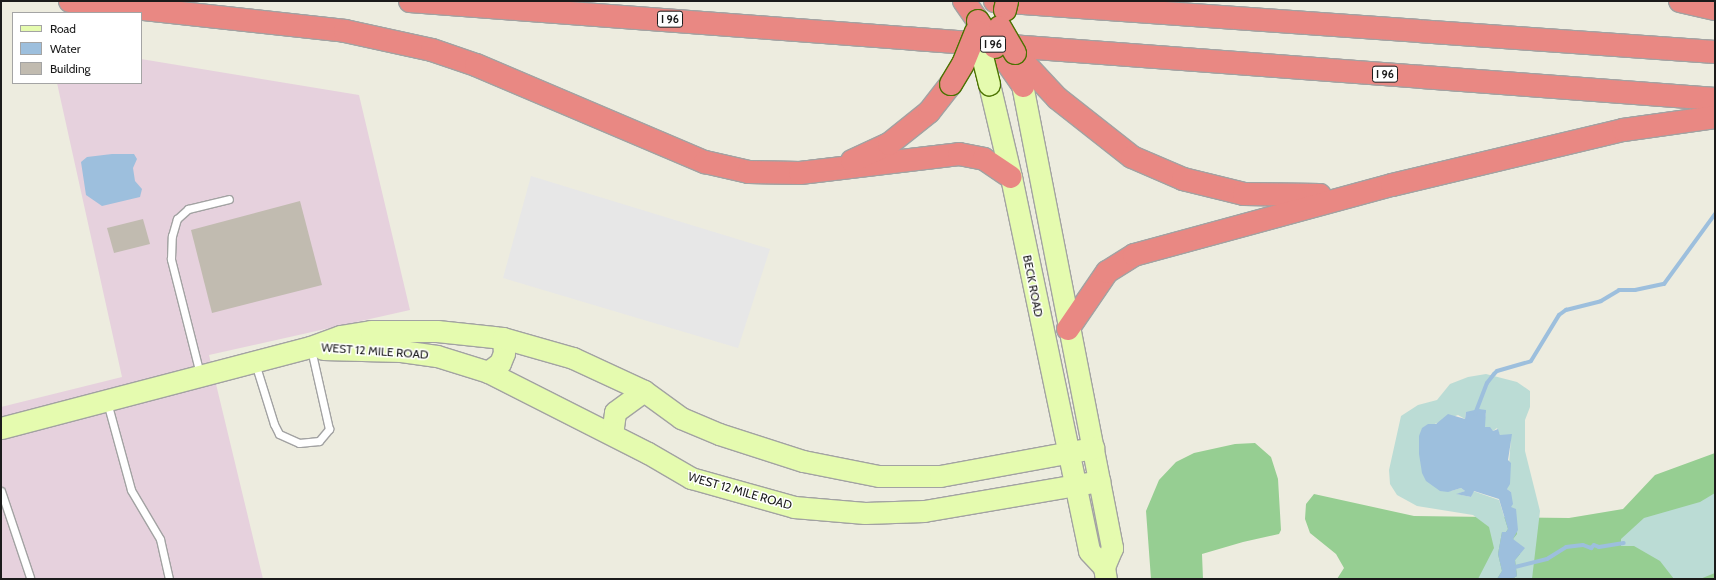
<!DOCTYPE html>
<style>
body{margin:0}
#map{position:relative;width:1716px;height:580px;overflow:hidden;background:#edecdf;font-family:Cabin,sans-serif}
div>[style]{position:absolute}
.industrial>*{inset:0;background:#e6d1dd}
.forest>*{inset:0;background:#96ce92}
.wetland>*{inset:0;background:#bbdcd5}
.parking>*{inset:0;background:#e7e7e7}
.water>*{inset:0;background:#9dbfdd}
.stream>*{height:4px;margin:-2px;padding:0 2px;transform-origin:2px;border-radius:2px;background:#9dbfdd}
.building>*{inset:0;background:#c1bbb0}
.roads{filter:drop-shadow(1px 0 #a2a2a2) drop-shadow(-1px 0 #a2a2a2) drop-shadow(0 1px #a2a2a2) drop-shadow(0 -1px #a2a2a2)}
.lane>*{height:7px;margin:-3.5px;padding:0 3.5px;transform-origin:3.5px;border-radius:3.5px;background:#fff}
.secondary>*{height:21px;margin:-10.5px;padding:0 10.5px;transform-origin:10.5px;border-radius:10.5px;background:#e5fbaf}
.highway>*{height:22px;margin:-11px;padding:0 11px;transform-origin:11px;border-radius:11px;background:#e98883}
.bridges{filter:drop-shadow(1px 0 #4b7201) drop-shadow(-1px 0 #4b7201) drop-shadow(0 1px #4b7201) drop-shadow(0 -1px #4b7201)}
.secondary-bridge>*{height:21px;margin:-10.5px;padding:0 10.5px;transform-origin:10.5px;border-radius:10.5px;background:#e5fbaf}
.highway-bridge>*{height:22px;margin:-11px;padding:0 11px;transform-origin:11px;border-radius:11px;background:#e98883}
span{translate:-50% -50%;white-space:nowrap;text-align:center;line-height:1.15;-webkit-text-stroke:3px #fff;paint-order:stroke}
.shield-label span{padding:1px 3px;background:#fff;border:1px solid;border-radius:3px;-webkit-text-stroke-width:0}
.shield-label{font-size:11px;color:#1b1b1b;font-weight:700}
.street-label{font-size:12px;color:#1b1b1b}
.frame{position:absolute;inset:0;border:2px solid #1b1b1b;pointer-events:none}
.legend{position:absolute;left:12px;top:12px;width:130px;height:72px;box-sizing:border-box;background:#fff;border:1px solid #a4a4a4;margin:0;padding:5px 7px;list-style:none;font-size:12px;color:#1b1b1b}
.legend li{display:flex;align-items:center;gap:8px;height:20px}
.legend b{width:20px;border:1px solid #a4a4a4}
</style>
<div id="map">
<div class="industrial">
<div style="clip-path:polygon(141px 59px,359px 95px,410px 310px,209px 355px,263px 579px,1px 579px,1px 407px,122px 377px,57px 83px,141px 83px)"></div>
</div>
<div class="forest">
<div style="clip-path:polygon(1255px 443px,1271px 457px,1278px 479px,1281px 530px,1279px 534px,1243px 542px,1202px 554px,1203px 579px,1151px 579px,1146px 511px,1159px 480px,1176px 462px,1194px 453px,1235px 444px)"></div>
<div style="clip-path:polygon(1715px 453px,1715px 579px,1337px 579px,1344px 568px,1336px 554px,1310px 533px,1305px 519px,1306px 504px,1314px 494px,1414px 516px,1569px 518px,1623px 509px,1655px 475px)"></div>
</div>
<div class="wetland">
<div style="clip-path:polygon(1486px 374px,1517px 382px,1530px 391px,1530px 407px,1525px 420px,1525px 451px,1540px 511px,1532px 579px,1512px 579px,1517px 576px,1515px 560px,1520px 554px,1513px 539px,1517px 534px,1516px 524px,1510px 508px,1511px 492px,1507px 489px,1511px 438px,1500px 435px,1497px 428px,1493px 431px,1483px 426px,1486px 413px,1466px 412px,1465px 419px,1458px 415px,1432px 425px,1451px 491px,1461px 488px,1465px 491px,1457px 494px,1471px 497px,1473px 491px,1499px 500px,1508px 529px,1506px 532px,1502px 532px,1498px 554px,1502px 571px,1497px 579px,1478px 579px,1494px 548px,1489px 527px,1473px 515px,1417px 506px,1397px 495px,1390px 484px,1389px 470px,1401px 416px,1418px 405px,1437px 400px,1450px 384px,1468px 377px)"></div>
<div style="clip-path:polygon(1715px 493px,1715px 573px,1700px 579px,1674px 579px,1660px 561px,1634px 546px,1621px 546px,1621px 539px,1644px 518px,1700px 502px)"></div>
</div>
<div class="parking">
<div style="clip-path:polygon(531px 176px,770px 249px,738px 348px,503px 278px)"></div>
</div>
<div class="water">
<div style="clip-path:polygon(112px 154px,134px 154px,137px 159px,133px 168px,135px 181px,142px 189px,140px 197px,102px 206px,86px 195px,81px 162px,87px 157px)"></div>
<div style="clip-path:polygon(1479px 409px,1486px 410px,1485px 427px,1490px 427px,1493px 431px,1498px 429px,1500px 435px,1512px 434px,1508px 460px,1511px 463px,1510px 484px,1507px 489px,1511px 492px,1513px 504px,1511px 507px,1516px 509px,1518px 530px,1513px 539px,1525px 548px,1515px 560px,1517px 576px,1512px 579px,1497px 579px,1502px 571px,1498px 554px,1502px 532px,1506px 532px,1508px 529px,1499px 499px,1474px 491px,1471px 497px,1456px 494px,1465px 491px,1461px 488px,1448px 492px,1440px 491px,1426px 481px,1422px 473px,1419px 454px,1419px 436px,1422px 428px,1428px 424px,1436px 424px,1448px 414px,1465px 419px,1466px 412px)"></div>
</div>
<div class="stream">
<div style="left:1475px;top:414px;width:33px;rotate:-69deg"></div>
<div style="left:1487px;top:383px;width:11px;rotate:-52deg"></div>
<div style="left:1494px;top:374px;width:4px;rotate:-45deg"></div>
<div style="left:1497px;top:371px;width:35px;rotate:-16deg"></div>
<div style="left:1531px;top:361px;width:54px;rotate:-58.7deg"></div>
<div style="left:1559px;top:315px;width:9px;rotate:-36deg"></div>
<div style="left:1566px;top:310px;width:36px;rotate:-14deg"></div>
<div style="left:1601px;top:301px;width:21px;rotate:-31deg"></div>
<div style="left:1619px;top:290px;width:16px"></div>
<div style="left:1635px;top:290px;width:30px;rotate:-12deg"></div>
<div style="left:1664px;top:284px;width:87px;rotate:-53.9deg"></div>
<div style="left:1511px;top:568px;width:37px;rotate:-14deg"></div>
<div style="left:1547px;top:559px;width:22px;rotate:-32deg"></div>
<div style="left:1566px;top:547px;width:17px;rotate:-7deg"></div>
<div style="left:1583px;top:545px;width:9px;rotate:21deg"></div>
<div style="left:1591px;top:548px;width:4px;rotate:-45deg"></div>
<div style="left:1594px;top:545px;width:5px;rotate:22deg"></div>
<div style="left:1599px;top:547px;width:25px;rotate:-9deg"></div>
</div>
<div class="building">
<div style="clip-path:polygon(300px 201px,322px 285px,212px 313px,191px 230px)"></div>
<div style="clip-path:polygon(143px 219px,150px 244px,114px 253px,107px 228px)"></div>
</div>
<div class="roads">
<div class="lane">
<div style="left:255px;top:363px;width:64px;rotate:72.7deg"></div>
<div style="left:274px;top:424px;width:11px;rotate:63deg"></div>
<div style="left:279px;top:434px;width:22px;rotate:24deg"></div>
<div style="left:299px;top:443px;width:20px;rotate:-6deg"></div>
<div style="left:319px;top:441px;width:16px;rotate:-50deg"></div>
<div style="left:329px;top:429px;width:82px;rotate:-102.7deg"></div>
<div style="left:200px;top:374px;width:119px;rotate:-104.2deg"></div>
<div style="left:171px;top:259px;width:23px;rotate:-88deg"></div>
<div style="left:172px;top:236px;width:18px;rotate:-74deg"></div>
<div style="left:177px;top:219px;width:15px;rotate:-42deg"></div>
<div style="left:188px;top:209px;width:42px;rotate:-13.7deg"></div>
<div style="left:107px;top:402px;width:91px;rotate:74.7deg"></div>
<div style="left:131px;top:490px;width:57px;rotate:59.4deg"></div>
<div style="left:160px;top:539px;width:41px;rotate:77.3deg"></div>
<div style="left:1px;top:491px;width:91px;rotate:71.4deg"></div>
</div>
<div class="secondary">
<div style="left:1019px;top:69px;width:488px;rotate:79deg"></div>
<div style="left:1112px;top:548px;width:21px;rotate:113deg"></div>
<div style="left:1104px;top:567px;width:12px;rotate:81deg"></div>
<div style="left:989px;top:84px;width:96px;rotate:76.7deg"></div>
<div style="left:1011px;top:177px;width:382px;rotate:78.2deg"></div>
<div style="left:1089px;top:551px;width:22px;rotate:47deg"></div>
<div style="left:323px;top:349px;width:78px;rotate:1.5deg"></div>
<div style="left:401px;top:351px;width:36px;rotate:8deg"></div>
<div style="left:437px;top:356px;width:53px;rotate:17.4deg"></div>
<div style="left:488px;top:372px;width:179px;rotate:26.9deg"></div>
<div style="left:648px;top:453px;width:50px;rotate:30.2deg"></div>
<div style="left:691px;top:478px;width:107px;rotate:15.7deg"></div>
<div style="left:794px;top:507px;width:71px;rotate:4.8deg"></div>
<div style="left:865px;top:513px;width:59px;rotate:-1.9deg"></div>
<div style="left:924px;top:511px;width:178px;rotate:-9.7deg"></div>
<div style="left:488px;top:372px;width:15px;rotate:-37deg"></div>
<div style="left:500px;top:363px;width:11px;rotate:-68deg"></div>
<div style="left:504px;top:353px;width:15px;rotate:-94deg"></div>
<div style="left:1px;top:428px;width:319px;rotate:-14.7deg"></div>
<div style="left:310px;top:347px;width:32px;rotate:-20deg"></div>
<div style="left:340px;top:336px;width:31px;rotate:-9deg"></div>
<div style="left:371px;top:331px;width:66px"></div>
<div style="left:437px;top:331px;width:66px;rotate:6.1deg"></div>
<div style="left:503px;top:338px;width:73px;rotate:15.9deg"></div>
<div style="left:573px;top:358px;width:78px;rotate:24.9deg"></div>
<div style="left:644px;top:391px;width:46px;rotate:36.1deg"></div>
<div style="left:681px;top:418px;width:41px;rotate:22.8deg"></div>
<div style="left:719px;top:434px;width:88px;rotate:17.8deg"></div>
<div style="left:803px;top:461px;width:77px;rotate:11.2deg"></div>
<div style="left:879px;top:476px;width:61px"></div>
<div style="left:940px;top:476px;width:156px;rotate:-10.4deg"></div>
<div style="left:612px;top:434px;width:22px;rotate:-82deg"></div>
<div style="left:615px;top:412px;width:36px;rotate:-36deg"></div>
</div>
<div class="highway">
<div style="left:70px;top:1px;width:277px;rotate:6.2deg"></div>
<div style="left:345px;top:31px;width:89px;rotate:12.3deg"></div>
<div style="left:432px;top:50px;width:46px;rotate:18.8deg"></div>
<div style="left:476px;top:65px;width:249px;rotate:23deg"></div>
<div style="left:705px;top:162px;width:45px;rotate:12.8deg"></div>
<div style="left:749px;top:172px;width:51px;rotate:1.1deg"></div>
<div style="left:800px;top:173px;width:160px;rotate:-6.8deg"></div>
<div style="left:959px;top:154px;width:25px;rotate:11deg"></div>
<div style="left:984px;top:159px;width:32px;rotate:34deg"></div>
<div style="left:410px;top:1px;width:1309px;rotate:4.29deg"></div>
<div style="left:964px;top:1px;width:24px;rotate:55deg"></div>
<div style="left:995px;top:1px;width:722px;rotate:4.05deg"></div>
<div style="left:1680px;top:1px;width:36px;rotate:13deg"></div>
<div style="left:1015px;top:53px;width:62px;rotate:47deg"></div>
<div style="left:1057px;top:98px;width:95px;rotate:38.2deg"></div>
<div style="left:1132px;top:157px;width:56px;rotate:23.3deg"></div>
<div style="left:1183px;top:179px;width:63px;rotate:13.8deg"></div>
<div style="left:1244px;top:194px;width:76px;rotate:0.8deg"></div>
<div style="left:1001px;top:54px;width:39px;rotate:55deg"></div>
<div style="left:852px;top:161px;width:41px;rotate:-24.7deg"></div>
<div style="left:889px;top:144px;width:51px;rotate:-38.7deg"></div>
<div style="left:929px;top:112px;width:36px;rotate:-52deg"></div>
<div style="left:1068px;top:329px;width:69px;rotate:-55.6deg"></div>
<div style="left:1107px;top:272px;width:32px;rotate:-32deg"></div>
<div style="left:1134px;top:255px;width:267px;rotate:-15.2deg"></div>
<div style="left:1392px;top:185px;width:237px;rotate:-13.4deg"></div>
<div style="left:1623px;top:130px;width:93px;rotate:-8deg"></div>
</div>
</div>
<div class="bridges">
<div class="secondary-bridge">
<div style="left:976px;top:32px;width:54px;rotate:76deg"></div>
</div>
<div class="highway-bridge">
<div style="left:1005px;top:10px;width:9px;rotate:-77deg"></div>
<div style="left:978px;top:21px;width:31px;rotate:57deg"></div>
<div style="left:1000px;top:27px;width:30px;rotate:60deg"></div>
<div style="left:951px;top:84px;width:23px;rotate:-59deg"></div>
<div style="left:963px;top:64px;width:35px;rotate:-68deg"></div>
</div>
</div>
<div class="shield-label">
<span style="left:670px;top:19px">I 96</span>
<span style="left:993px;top:44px">I 96</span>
<span style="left:1385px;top:74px">I 96</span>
</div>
<div class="street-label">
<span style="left:1033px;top:286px;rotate:79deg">BECK ROAD</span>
<span style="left:375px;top:351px;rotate:4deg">WEST 12 MILE ROAD</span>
<span style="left:740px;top:491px;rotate:16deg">WEST 12 MILE ROAD</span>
</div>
<div class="frame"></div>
<ul class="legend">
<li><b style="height:5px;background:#e5fbaf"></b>Road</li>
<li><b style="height:11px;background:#9dbfdd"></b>Water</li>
<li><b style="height:11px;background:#c1bbb0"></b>Building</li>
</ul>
</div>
